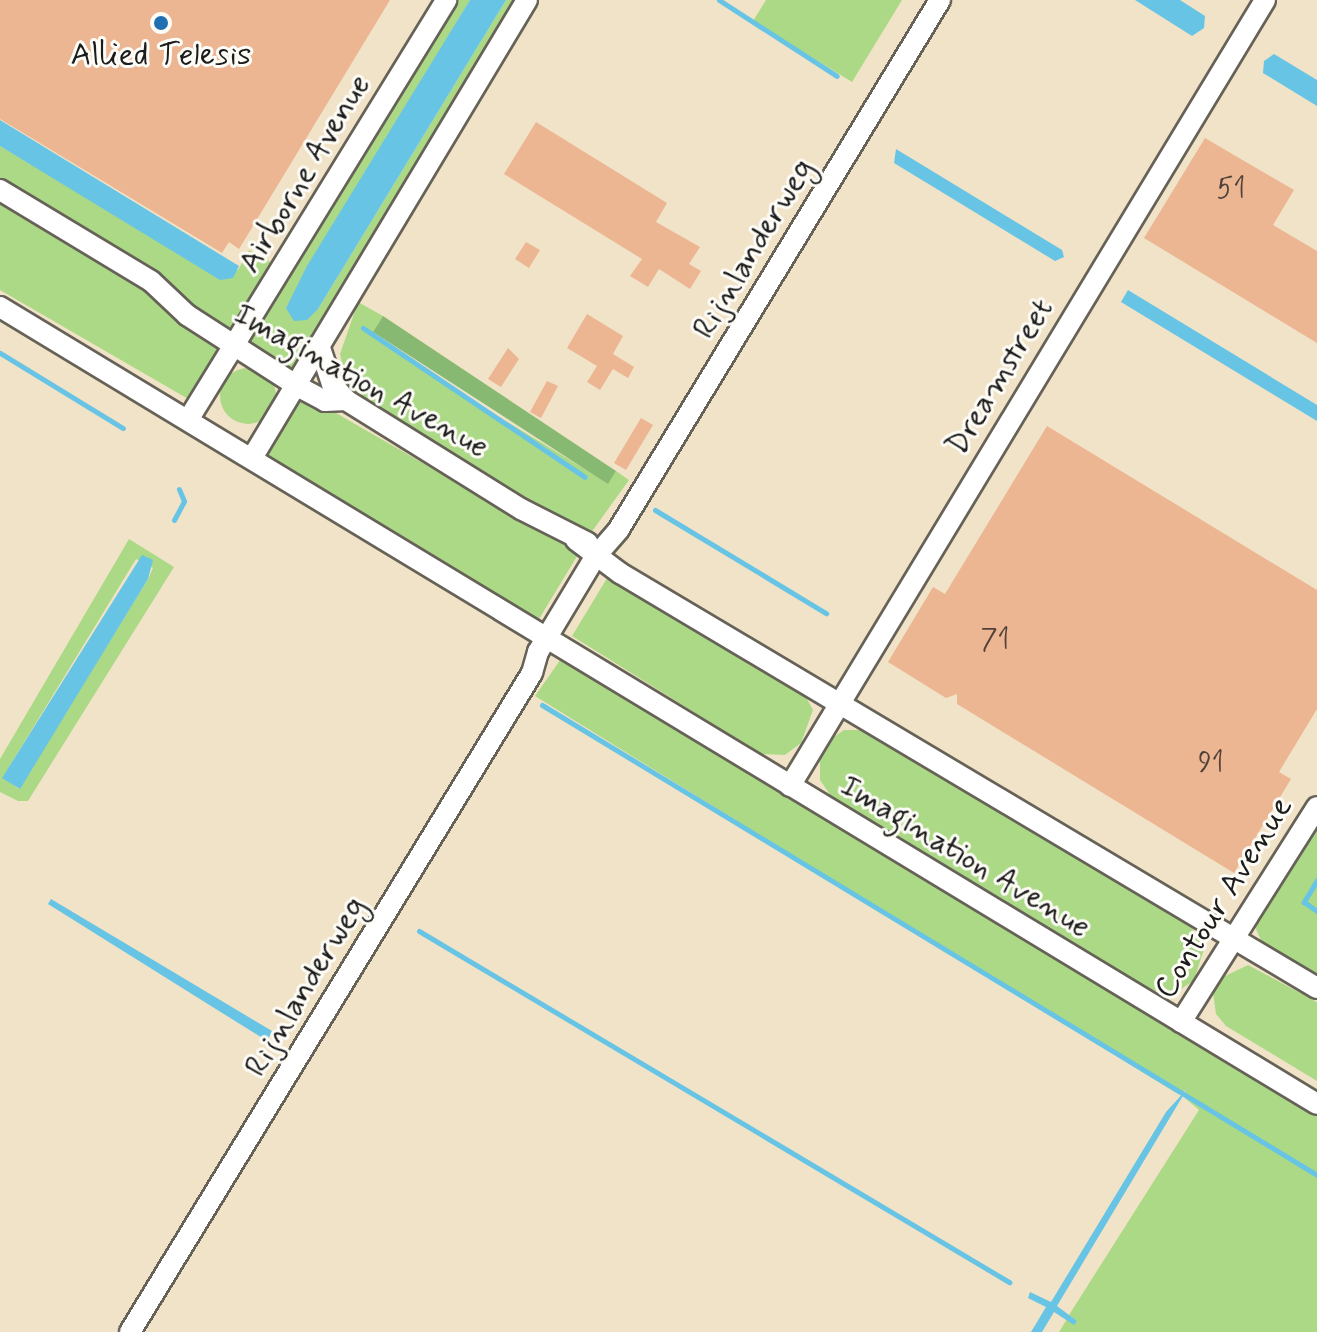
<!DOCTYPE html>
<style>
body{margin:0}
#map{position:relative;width:1317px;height:1332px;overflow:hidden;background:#f1e3c7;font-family:Mynerve,sans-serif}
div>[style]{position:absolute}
.green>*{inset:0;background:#abd986}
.round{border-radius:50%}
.forest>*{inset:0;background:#88b973}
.water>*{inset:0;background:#67c4e5}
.stream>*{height:5px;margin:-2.5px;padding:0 2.5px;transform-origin:2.5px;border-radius:2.5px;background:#67c4e5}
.building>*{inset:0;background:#ecb693}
.roads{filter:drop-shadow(2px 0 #676258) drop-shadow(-2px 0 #676258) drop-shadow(0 2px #676258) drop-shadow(0 -2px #676258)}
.minor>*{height:20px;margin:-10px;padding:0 10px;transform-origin:10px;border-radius:10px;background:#fff}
.dots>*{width:22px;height:22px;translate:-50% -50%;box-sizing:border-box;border:4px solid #fdfcf7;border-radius:50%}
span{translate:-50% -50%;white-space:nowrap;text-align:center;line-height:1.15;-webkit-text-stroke:6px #fdfcf7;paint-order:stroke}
.number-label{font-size:28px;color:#50423a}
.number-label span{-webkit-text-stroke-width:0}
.poi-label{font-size:32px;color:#1c1c1c}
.street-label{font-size:32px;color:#1c1c1c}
</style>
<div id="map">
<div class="green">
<div style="clip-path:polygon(452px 0,470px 0,286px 308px,318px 309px,506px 0,522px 0,292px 373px,245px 346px)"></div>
<div style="clip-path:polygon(766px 0,902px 0,852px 82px,753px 21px)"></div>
<div style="clip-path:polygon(0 146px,84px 196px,238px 270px,249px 250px,273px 263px,228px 338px,0 180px)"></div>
<div style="clip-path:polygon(0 200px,151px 292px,223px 344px,190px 400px,0 290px)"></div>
<div style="clip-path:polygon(358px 302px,383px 316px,373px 332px,481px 406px,608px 483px,616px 471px,629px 480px,588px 537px,357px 395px,345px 376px,340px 354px)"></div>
<div class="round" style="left:220px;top:368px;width:56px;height:56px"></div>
<div style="clip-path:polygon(303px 394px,579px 553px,539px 619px,267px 457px)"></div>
<div style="clip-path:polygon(evenodd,129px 539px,174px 567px,28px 801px,18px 801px,0 792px,0 759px,129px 539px,136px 559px,153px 568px,148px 579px,19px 789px,3px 777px,136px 559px)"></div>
<div style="clip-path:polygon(609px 575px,802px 690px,813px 710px,801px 743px,785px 755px,761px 754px,572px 636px)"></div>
<div style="clip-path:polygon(563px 656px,1317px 1114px,1317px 1332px,1059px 1332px,1067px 1319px,1077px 1322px,1069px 1315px,1199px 1110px,1185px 1098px,1186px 1090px,1178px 1094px,535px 696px)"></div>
<div style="clip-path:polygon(844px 730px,869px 730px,1189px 924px,1205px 946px,1194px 980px,1177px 992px,1153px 991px,831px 796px,820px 780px,820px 760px,834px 737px)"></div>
<div style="clip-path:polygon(1317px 818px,1317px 979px,1264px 947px,1256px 929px,1259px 914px)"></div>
<div style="clip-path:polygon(1248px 965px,1317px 1002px,1317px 1081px,1226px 1026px,1216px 1014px,1213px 993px,1221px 978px)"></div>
</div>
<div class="forest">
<div style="clip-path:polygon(383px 316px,616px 471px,608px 484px,373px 332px)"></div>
</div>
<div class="water">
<div style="clip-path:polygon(470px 0,506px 0,318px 309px,307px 320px,294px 321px,286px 308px,307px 266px)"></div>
<div style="clip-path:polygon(1135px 0,1180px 0,1205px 16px,1204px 28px,1192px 36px)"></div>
<div style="clip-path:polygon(1274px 54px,1317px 80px,1317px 106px,1263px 73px,1264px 61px)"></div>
<div style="clip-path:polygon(0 120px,239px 266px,233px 278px,220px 280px,0 146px)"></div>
<div style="clip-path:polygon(896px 149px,1062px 250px,1064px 257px,1055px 261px,894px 163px)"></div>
<div style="clip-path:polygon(1128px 290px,1317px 405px,1317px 421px,1121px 302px)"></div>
<div style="clip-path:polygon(142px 555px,153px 560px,148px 579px,20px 789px,2px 778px)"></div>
<div style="clip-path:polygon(51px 899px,272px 1031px,267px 1041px,48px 904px)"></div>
<div style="clip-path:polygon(1187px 1089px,1057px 1306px,1077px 1321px,1074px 1325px,1054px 1312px,1042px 1332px,1031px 1332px,1046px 1307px,1028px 1298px,1030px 1292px,1051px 1302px,1166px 1112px)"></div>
</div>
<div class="stream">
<div style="left:719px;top:0;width:140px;rotate:32.8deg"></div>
<div style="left:363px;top:328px;width:267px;rotate:33.9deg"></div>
<div style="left:0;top:353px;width:144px;rotate:31.4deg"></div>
<div style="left:655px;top:510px;width:200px;rotate:31.1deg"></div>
<div style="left:174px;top:520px;width:21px;rotate:-62deg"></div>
<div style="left:184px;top:501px;width:13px;rotate:-113deg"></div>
<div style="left:542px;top:705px;width:906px;rotate:31.23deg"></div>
<div style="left:1317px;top:880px;width:26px;rotate:121deg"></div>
<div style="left:1304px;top:902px;width:16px;rotate:35deg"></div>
<div style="left:419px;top:931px;width:687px;rotate:30.75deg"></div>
</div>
<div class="building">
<div style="clip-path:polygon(0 0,390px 0,239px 249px,229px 242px,222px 253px,0 119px)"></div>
<div style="clip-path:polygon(536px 122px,667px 203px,656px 222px,700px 247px,689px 264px,701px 271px,690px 289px,659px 269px,648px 287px,630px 276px,642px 259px,504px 174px)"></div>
<div style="clip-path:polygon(1205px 138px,1294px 190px,1273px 225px,1317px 251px,1317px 343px,1144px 238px)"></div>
<div style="clip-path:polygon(526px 242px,540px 250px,529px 268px,515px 259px)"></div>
<div style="clip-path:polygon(587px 314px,623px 336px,613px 354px,634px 367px,628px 378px,613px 369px,600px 390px,587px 382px,597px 366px,567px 348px)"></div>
<div style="clip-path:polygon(508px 348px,519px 359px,501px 387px,488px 379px)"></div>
<div style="clip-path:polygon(547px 381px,558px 386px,541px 418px,530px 412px)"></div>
<div style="clip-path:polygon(641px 418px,653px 425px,626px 470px,614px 463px)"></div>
<div style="clip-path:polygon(1047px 426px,1317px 590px,1317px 709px,1279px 772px,1291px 779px,1234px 873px,957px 704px,957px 694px,946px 698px,888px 662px,933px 587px,945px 594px)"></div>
</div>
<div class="roads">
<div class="minor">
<div style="left:0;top:190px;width:176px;rotate:31.1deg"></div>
<div style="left:151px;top:281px;width:50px;rotate:43.4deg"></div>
<div style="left:187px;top:315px;width:131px;rotate:32.8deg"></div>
<div style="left:297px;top:386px;width:32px;rotate:28deg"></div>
<div style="left:325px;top:401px;width:21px;rotate:-3deg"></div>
<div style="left:346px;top:400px;width:206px;rotate:31.9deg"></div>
<div style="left:521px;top:509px;width:75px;rotate:26.9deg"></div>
<div style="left:0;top:307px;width:1539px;rotate:31.18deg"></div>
<div style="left:319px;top:345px;width:41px;rotate:71.6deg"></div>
<div style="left:332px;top:384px;width:21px;rotate:49deg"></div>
<div style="left:188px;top:420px;width:493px;rotate:-58.4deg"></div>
<div style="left:252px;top:458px;width:534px;rotate:-59.02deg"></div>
<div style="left:576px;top:540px;width:55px;rotate:36.9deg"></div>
<div style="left:620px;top:573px;width:811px;rotate:30.77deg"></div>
<div style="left:790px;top:786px;width:918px;rotate:-58.85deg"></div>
<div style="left:1181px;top:1022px;width:254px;rotate:-57.7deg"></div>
<div style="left:130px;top:1332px;width:772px;rotate:-58.62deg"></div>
<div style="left:532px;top:673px;width:22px;rotate:-74deg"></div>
<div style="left:538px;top:652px;width:111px;rotate:-59deg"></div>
<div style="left:595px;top:557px;width:37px;rotate:-49deg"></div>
<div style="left:619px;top:529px;width:619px;rotate:-58.75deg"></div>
</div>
</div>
<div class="dots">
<div style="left:161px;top:23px;background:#1f6fb2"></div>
</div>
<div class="number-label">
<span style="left:1231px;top:190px">51</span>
<span style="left:995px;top:641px">71</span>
<span style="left:1211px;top:764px">91</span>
</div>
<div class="poi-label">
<span style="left:161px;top:55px">Allied Telesis</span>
</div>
<div class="street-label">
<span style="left:305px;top:174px;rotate:-59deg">Airborne Avenue</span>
<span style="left:754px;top:249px;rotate:-59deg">Rijnlanderweg</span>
<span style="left:1000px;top:377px;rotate:-59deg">Dreamstreet</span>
<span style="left:361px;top:381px;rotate:29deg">Imagination Avenue</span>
<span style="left:965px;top:857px;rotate:31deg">Imagination Avenue</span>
<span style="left:1224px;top:898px;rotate:-58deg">Contour Avenue</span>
<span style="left:306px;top:987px;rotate:-59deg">Rijnlanderweg</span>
</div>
</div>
